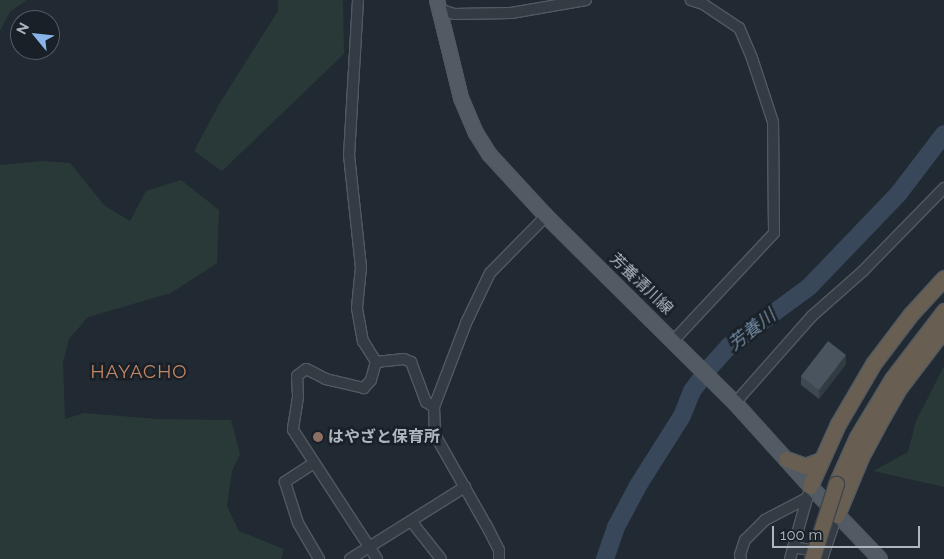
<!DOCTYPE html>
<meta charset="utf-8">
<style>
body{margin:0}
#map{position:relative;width:944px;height:559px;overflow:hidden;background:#212932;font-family:Raleway,"Noto Sans JP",sans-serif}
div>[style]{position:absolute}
.green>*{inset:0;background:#293938}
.river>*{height:18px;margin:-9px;padding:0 9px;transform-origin:9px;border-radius:9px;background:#38485a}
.roads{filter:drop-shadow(1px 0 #515961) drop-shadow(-1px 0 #515961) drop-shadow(0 1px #515961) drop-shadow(0 -1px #515961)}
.minor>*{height:10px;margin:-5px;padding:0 5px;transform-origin:5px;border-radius:5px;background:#343b43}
.major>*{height:14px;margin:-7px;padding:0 7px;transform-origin:7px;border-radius:7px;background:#525a63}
.highway>*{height:15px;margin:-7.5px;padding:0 7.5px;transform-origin:7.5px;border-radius:7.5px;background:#685e52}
.bridges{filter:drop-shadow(1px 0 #3e464d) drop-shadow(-1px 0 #3e464d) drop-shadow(0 1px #3e464d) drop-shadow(0 -1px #3e464d)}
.highway-bridge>*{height:15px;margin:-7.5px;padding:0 7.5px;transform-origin:7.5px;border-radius:7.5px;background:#685e52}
.wall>*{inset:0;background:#3f4851}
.shaded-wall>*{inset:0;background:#333b42}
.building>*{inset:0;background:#49545e}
.dots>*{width:14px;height:14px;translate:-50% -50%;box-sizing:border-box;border:2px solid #192027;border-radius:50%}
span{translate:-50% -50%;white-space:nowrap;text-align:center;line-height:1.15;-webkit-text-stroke:5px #192027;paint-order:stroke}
.street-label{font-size:16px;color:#aeb6c0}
.poi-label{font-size:16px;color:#aeb6c0;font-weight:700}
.left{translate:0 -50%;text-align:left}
.water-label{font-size:18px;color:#7189a0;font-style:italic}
.quarter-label{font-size:19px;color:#c48764;letter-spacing:1px}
.north{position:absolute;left:10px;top:10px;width:50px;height:50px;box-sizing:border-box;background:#192027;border:1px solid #555c64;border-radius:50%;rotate:298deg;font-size:14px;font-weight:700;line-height:20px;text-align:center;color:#aeb6c0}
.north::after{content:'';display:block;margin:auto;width:18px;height:22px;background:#89b5ea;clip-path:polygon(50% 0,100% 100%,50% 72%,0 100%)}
.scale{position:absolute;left:772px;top:526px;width:148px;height:22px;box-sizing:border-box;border:2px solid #aeb6c0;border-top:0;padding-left:6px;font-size:15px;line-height:18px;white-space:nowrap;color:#aeb6c0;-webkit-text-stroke:4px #192027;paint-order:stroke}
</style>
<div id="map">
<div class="green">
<div style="clip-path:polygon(0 0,27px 0,10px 12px,0 31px)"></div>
<div style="clip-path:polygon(278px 0,343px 0,344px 54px,222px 171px,194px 151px,218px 106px,278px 11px)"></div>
<div style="clip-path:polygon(42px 161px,70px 163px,105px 206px,130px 221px,146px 191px,181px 180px,219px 210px,217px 263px,171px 293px,88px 317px,69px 339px,63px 362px,65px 419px,84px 413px,157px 419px,231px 420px,240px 454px,232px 471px,227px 506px,239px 531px,284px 549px,281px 559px,0 559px,0 165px)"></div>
<div style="clip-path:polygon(944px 366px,944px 487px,873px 471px,908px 452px,916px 421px)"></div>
</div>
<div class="river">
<div style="left:605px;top:559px;width:34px;rotate:-71deg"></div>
<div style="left:616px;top:527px;width:49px;rotate:-61.9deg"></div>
<div style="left:639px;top:484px;width:80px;rotate:-57.7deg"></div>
<div style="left:682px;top:416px;width:27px;rotate:-68deg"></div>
<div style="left:692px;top:391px;width:31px;rotate:-53deg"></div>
<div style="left:711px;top:366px;width:27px;rotate:-48deg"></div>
<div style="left:729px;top:346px;width:99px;rotate:-36.4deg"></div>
<div style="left:809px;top:287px;width:130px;rotate:-46.2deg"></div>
<div style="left:899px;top:193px;width:74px;rotate:-52.7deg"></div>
</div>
<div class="roads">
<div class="minor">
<div style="left:358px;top:0;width:155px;rotate:93.3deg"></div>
<div style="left:349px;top:155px;width:113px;rotate:83.9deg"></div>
<div style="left:361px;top:267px;width:41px;rotate:95.6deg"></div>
<div style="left:357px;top:308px;width:34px;rotate:80deg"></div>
<div style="left:363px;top:341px;width:25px;rotate:58deg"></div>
<div style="left:376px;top:362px;width:19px;rotate:106deg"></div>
<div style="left:371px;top:380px;width:11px;rotate:131deg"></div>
<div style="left:364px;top:388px;width:39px;rotate:-167deg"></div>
<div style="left:326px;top:379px;width:22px;rotate:-153deg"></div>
<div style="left:306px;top:369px;width:11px;rotate:142deg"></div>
<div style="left:297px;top:376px;width:21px;rotate:87deg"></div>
<div style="left:298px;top:397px;width:33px;rotate:99deg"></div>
<div style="left:293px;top:430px;width:154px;rotate:56.9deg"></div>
<div style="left:439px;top:9px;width:16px;rotate:18deg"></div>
<div style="left:454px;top:14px;width:57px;rotate:-1deg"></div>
<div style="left:511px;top:13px;width:76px;rotate:-9.8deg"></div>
<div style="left:674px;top:340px;width:146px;rotate:-46.9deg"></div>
<div style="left:774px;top:233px;width:111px;rotate:-90.5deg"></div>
<div style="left:773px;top:122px;width:67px;rotate:-108.2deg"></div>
<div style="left:752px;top:58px;width:33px;rotate:-113deg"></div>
<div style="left:739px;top:28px;width:43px;rotate:-146.3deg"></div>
<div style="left:703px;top:4px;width:13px;rotate:-162deg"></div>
<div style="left:376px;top:362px;width:28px;rotate:-6deg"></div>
<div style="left:404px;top:359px;width:8px;rotate:23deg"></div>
<div style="left:411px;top:362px;width:43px;rotate:69.4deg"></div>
<div style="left:426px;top:402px;width:9px;rotate:32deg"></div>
<div style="left:735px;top:403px;width:116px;rotate:-48.5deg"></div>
<div style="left:812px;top:316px;width:68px;rotate:-41.4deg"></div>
<div style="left:863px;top:271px;width:116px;rotate:-45.7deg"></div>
<div style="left:314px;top:463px;width:35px;rotate:147deg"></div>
<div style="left:285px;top:482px;width:43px;rotate:72.4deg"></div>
<div style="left:298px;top:523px;width:42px;rotate:59.7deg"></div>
<div style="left:411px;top:521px;width:48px;rotate:51.7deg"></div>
<div style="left:793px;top:547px;width:17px;rotate:10deg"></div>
<div style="left:810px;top:550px;width:11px;rotate:38deg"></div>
<div style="left:350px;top:559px;width:136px;rotate:-32.1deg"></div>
<div style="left:499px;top:559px;width:9px;rotate:-90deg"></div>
<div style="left:499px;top:550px;width:28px;rotate:-117deg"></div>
<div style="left:486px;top:525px;width:103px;rotate:-119.5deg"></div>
<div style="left:435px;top:435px;width:28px;rotate:-92deg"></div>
<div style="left:434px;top:407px;width:90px;rotate:-69.1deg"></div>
<div style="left:466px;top:323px;width:55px;rotate:-64.4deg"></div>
<div style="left:490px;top:273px;width:80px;rotate:-45.5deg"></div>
<div style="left:741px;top:559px;width:4px;rotate:-104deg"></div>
<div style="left:740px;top:555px;width:16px;rotate:-72deg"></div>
<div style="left:745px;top:540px;width:28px;rotate:-45deg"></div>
<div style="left:765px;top:520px;width:47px;rotate:-27.6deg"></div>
<div style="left:790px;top:559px;width:66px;rotate:-74.3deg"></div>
<div style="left:822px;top:559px;width:46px;rotate:-71.2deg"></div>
</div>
<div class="major">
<div style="left:437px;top:0;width:101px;rotate:76.2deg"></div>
<div style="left:461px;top:98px;width:38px;rotate:67deg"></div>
<div style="left:476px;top:133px;width:25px;rotate:58deg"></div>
<div style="left:489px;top:154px;width:84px;rotate:47.4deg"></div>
<div style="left:546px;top:216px;width:266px;rotate:44.7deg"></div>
<div style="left:735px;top:403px;width:112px;rotate:47.9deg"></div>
<div style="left:810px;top:486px;width:101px;rotate:46.2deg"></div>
</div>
<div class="highway">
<div style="left:786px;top:459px;width:20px;rotate:20deg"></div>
<div style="left:805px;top:466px;width:17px;rotate:-21deg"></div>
<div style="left:836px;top:484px;width:51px;rotate:-65.9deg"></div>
<div style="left:857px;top:437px;width:68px;rotate:-58.9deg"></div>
<div style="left:892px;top:379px;width:86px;rotate:-52.6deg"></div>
<div style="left:810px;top:486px;width:68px;rotate:-65.7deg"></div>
<div style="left:838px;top:424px;width:69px;rotate:-59.7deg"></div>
<div style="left:873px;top:364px;width:63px;rotate:-52.8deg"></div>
<div style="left:911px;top:314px;width:49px;rotate:-47.5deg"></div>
<div style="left:837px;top:515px;width:63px;rotate:-67.5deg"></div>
<div style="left:861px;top:457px;width:47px;rotate:-61.8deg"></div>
<div style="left:883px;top:416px;width:34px;rotate:-60deg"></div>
<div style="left:900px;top:387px;width:73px;rotate:-52.8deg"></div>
</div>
</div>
<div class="bridges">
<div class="highway-bridge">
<div style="left:812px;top:559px;width:79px;rotate:-72.3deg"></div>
</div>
</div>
<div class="wall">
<div style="clip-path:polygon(846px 364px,819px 399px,801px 385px,801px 376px)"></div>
</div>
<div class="shaded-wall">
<div style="clip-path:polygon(846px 355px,846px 364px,819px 399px,819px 390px)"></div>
</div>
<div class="building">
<div style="clip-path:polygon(828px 341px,846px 355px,819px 390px,801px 376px)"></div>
</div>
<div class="dots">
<div style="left:318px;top:437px;background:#8d6e63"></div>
</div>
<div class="street-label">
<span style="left:641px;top:284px;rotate:44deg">芳養清川線</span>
</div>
<div class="poi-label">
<span class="left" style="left:328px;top:437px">はやざと保育所</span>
</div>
<div class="water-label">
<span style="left:752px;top:330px;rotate:-38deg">芳養川</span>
</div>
<div class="quarter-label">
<span style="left:139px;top:372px">HAYACHO</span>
</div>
<div class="north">N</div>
<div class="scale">100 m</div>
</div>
